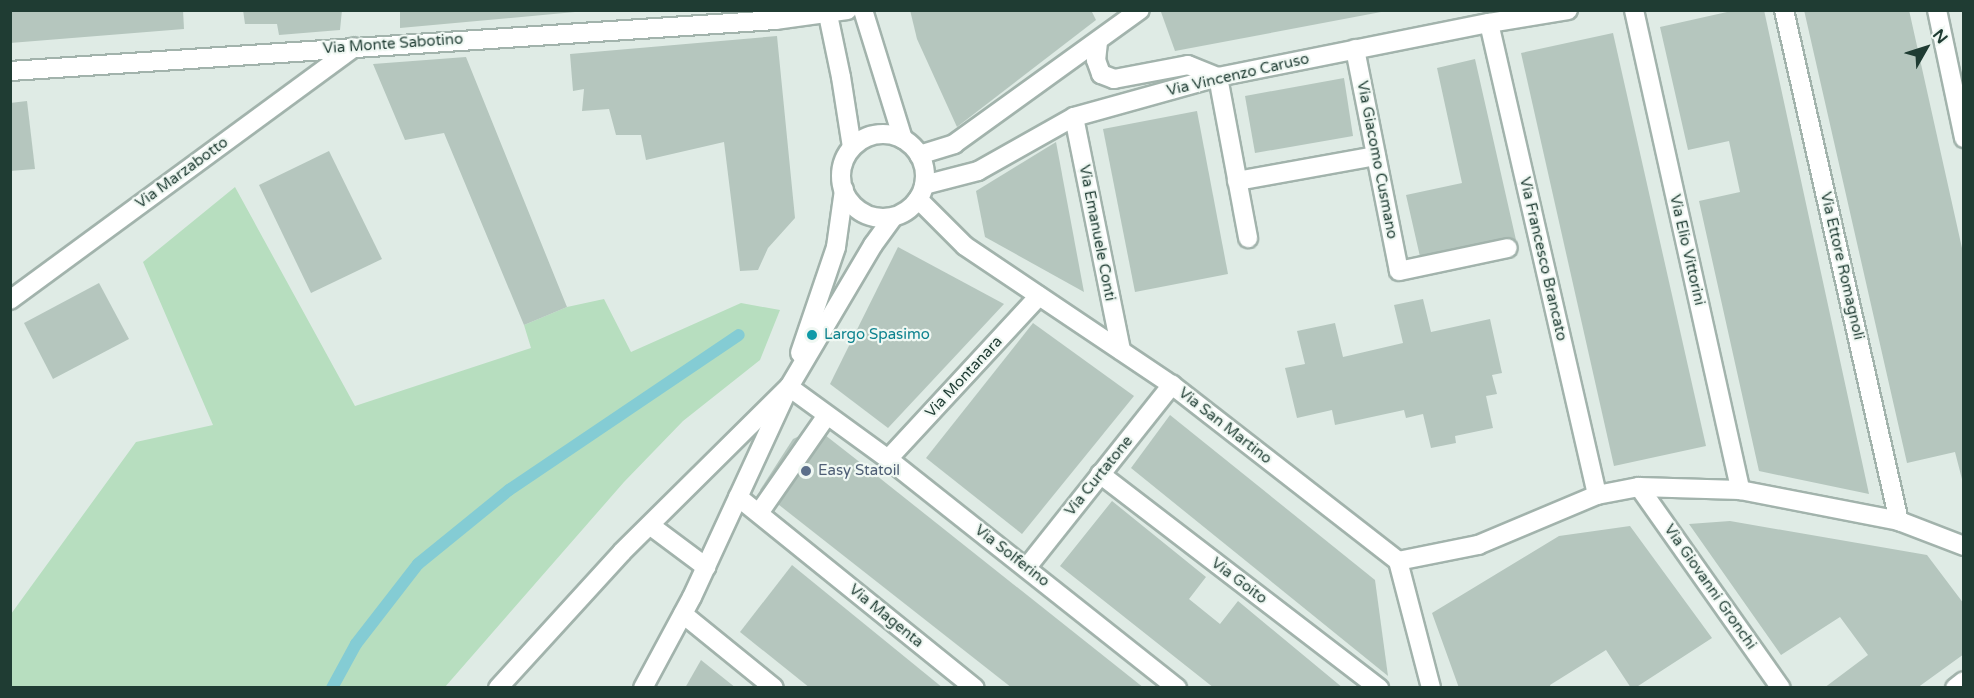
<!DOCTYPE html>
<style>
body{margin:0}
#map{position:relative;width:1974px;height:698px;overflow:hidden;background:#dfebe5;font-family:"Varela Round",sans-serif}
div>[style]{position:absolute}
.green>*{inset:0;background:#b7debf}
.stream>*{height:12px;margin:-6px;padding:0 6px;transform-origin:6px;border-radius:6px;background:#84ccd4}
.building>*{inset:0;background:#b5c6be}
.roads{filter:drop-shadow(2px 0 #a2b3ac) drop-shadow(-2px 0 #a2b3ac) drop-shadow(0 2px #a2b3ac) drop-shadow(0 -2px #a2b3ac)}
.lane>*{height:18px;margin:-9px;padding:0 9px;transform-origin:9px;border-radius:9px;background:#fff}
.street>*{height:18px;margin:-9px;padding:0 9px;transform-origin:9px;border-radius:9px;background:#fff}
.secondary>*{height:18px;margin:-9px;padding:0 9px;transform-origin:9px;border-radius:9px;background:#fff}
.secondary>.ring{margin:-9px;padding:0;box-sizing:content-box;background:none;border:18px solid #fff;border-radius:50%}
.dots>*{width:16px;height:16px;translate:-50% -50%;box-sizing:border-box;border:3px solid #f0f8f3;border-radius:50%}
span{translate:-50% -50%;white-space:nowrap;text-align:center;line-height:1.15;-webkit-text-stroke:4.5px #f0f8f3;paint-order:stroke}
.street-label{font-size:15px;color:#1f3c33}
.culture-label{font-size:15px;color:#0d838f}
.left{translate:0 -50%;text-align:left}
.service-label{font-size:15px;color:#4e5e75}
.frame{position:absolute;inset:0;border:12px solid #1f3c33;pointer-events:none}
.north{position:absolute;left:1896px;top:18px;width:60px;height:60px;-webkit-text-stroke:4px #f0f8f3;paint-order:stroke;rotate:51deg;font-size:16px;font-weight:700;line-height:24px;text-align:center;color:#1f3c33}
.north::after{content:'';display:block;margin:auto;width:21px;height:27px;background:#1f3c33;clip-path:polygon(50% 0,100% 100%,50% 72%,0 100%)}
</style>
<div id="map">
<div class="green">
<div style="clip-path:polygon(235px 187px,355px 406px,531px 348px,524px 325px,567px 307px,604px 299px,631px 352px,741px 303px,780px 310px,760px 360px,683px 421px,624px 482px,445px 687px,11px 688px,11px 614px,136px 442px,213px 425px,143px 262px)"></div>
</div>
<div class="stream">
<div style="left:332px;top:688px;width:50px;rotate:-61.4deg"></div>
<div style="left:356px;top:644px;width:101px;rotate:-52.2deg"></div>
<div style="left:418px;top:564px;width:117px;rotate:-39.1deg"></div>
<div style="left:509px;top:490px;width:277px;rotate:-34deg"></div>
</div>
<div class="building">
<div style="clip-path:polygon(10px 10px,183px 10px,184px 29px,10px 43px)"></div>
<div style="clip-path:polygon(243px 10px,342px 10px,340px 30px,279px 35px,277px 24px,245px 24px)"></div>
<div style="clip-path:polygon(400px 10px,575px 10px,575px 12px,400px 28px)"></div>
<div style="clip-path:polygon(910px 10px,1091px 10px,1096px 20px,957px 127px,917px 39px)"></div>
<div style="clip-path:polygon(1164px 10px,1381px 10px,1381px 12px,1175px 51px,1161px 12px)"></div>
<div style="clip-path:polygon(1736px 10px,1764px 10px,1869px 494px,1759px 471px,1699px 201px,1740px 192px,1729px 141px,1688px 150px,1660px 27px)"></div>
<div style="clip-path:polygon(1804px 10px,1909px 10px,1964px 257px,1964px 487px,1955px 452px,1907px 463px)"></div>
<div style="clip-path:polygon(1613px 33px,1706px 446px,1614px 466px,1521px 53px)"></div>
<div style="clip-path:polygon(777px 36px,795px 218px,768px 248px,758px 270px,740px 271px,724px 142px,646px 160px,641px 135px,616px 135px,609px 109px,582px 111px,584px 89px,573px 91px,570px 54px)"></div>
<div style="clip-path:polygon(466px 57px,567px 307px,524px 325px,444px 133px,405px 140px,373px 64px)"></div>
<div style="clip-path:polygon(1475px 59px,1516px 240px,1421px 261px,1406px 195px,1462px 183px,1437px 68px)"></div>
<div style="clip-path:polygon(1344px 78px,1353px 136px,1255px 153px,1245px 96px)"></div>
<div style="clip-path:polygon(27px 101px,35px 169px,10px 171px,10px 103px)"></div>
<div style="clip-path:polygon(1197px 111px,1228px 274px,1135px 292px,1103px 129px)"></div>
<div style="clip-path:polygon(1056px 142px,1084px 292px,985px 237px,976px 191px)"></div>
<div style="clip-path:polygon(329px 151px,382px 259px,311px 293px,259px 185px)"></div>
<div style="clip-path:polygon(898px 247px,1004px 304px,888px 428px,830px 384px)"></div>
<div style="clip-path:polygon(99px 283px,129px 339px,53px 379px,24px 323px)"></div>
<div style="clip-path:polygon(1423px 299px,1431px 332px,1490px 319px,1502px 373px,1492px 375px,1497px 394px,1486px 396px,1493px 428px,1455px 436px,1456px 443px,1431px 448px,1423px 414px,1406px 418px,1404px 410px,1335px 425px,1332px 410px,1297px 418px,1285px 368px,1305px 364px,1297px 331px,1335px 323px,1343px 357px,1403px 343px,1394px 305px)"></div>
<div style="clip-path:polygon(1033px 323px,1134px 396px,1022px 534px,926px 458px)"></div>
<div style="clip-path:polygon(1170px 415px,1375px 580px,1388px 676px,1131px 468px)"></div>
<div style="clip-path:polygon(816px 428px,857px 460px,1144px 688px,1012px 688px,760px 490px,793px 439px)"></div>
<div style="clip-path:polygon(1112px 501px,1206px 577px,1189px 599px,1220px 624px,1238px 601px,1343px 688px,1214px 688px,1060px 566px)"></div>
<div style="clip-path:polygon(1730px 521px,1927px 555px,1964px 604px,1964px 654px,1917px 688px,1824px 688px,1868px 655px,1840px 617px,1781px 655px,1689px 524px)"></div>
<div style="clip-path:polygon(1630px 526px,1712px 638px,1635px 688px,1631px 688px,1606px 650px,1550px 685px,1551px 688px,1459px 688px,1432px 613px,1559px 536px)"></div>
<div style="clip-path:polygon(792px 565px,943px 688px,810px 688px,740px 632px)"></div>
<div style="clip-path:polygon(701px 660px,736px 688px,685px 688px)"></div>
</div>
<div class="roads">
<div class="lane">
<div style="left:759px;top:513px;width:119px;rotate:-55.2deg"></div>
</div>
<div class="street">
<div style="left:1634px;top:10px;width:492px;rotate:77.5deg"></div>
<div style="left:1784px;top:10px;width:524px;rotate:77.32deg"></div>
<div style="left:1937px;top:10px;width:131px;rotate:78.1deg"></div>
<div style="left:1489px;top:23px;width:484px;rotate:77.1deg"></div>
<div style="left:1098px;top:42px;width:18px;rotate:96deg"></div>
<div style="left:1096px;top:60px;width:15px;rotate:70deg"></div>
<div style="left:1101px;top:74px;width:14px;rotate:21deg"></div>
<div style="left:1114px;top:79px;width:75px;rotate:-10.7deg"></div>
<div style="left:1188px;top:65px;width:32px;rotate:22deg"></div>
<div style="left:1218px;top:77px;width:164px;rotate:79.4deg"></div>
<div style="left:1355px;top:49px;width:226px;rotate:78.8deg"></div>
<div style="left:1399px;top:271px;width:111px;rotate:-11.9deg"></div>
<div style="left:10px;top:71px;width:767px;rotate:-3.81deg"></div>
<div style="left:775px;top:20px;width:73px;rotate:-7.9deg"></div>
<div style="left:1074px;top:117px;width:238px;rotate:78.6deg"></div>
<div style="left:919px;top:155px;width:37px;rotate:-17deg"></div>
<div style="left:954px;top:144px;width:229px;rotate:-35.8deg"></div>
<div style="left:1237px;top:181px;width:141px;rotate:-10.2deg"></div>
<div style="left:924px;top:185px;width:56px;rotate:-14.5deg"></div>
<div style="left:978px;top:171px;width:110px;rotate:-29.4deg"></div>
<div style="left:1074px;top:117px;width:149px;rotate:-15.5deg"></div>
<div style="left:1218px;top:77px;width:276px;rotate:-11.3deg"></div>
<div style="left:1489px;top:23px;width:80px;rotate:-9.3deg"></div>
<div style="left:918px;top:199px;width:66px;rotate:45deg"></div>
<div style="left:965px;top:246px;width:249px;rotate:33.9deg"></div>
<div style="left:1172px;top:385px;width:286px;rotate:37.9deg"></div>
<div style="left:1398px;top:561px;width:131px;rotate:75.4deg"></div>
<div style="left:10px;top:300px;width:427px;rotate:-36.3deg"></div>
<div style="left:888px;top:459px;width:222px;rotate:-47.2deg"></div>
<div style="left:1100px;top:474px;width:352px;rotate:37.5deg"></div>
<div style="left:1639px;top:487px;width:246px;rotate:54.8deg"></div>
<div style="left:738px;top:497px;width:304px;rotate:38.9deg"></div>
<div style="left:1398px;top:561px;width:82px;rotate:-11.3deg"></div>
<div style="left:1478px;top:545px;width:129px;rotate:-22.8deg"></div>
<div style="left:1597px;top:495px;width:43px;rotate:-10.8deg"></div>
<div style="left:1639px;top:487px;width:101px;rotate:1.7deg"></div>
<div style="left:1740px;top:490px;width:162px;rotate:11deg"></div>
<div style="left:1899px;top:521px;width:70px;rotate:21deg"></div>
<div style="left:1027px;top:567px;width:233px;rotate:-51.5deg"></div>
<div style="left:683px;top:614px;width:117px;rotate:39.1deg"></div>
<div style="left:498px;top:688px;width:184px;rotate:-47.6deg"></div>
<div style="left:622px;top:552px;width:235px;rotate:-44.7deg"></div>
<div style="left:789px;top:387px;width:122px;rotate:36deg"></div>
<div style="left:888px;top:459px;width:369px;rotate:38.4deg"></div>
<div style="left:1955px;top:688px;width:11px;rotate:-38deg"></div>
</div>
<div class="secondary">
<div style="left:827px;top:10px;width:68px;rotate:78.2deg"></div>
<div style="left:841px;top:77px;width:71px;rotate:81.1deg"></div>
<div style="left:863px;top:10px;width:135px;rotate:72.8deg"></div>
<div class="ring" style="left:841px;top:134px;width:66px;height:66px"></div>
<div style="left:800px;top:353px;width:112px;rotate:-71.2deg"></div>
<div style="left:836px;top:247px;width:58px;rotate:-82deg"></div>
<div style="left:651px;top:526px;width:69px;rotate:36.7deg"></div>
<div style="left:643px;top:688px;width:103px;rotate:-61.7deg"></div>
<div style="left:692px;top:597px;width:231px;rotate:-65.2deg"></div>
<div style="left:789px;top:387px;width:165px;rotate:-59.4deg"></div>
<div style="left:873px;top:245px;width:34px;rotate:-54deg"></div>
</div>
</div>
<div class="dots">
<div style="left:812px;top:335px;background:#0f9aa8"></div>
<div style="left:806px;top:471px;background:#5c6f8a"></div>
</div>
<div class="street-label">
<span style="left:393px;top:44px;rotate:-4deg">Via Monte Sabotino</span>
<span style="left:1238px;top:75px;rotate:-13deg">Via Vincenzo Caruso</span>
<span style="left:1377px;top:160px;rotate:79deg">Via Giacomo Cusmano</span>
<span style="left:182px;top:173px;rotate:-36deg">Via Marzabotto</span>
<span style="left:1097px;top:233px;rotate:79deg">Via Emanuele Conti</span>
<span style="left:1687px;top:250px;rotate:77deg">Via Elio Vittorini</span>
<span style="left:1543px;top:259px;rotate:77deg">Via Francesco Brancato</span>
<span style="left:1842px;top:266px;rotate:77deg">Via Ettore Romagnoli</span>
<span style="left:964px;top:377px;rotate:-47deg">Via Montanara</span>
<span style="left:1225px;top:426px;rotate:38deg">Via San Martino</span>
<span style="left:1099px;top:476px;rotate:-51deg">Via Curtatone</span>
<span style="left:1012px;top:556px;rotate:38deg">Via Solferino</span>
<span style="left:1239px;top:581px;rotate:37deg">Via Goito</span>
<span style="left:1710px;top:587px;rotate:55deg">Via Giovanni Gronchi</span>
<span style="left:886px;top:616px;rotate:39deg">Via Magenta</span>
</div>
<div class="culture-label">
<span class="left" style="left:824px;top:335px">Largo Spasimo</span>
</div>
<div class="service-label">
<span class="left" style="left:818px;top:471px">Easy Statoil</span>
</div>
<div class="frame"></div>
<div class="north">N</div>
</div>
